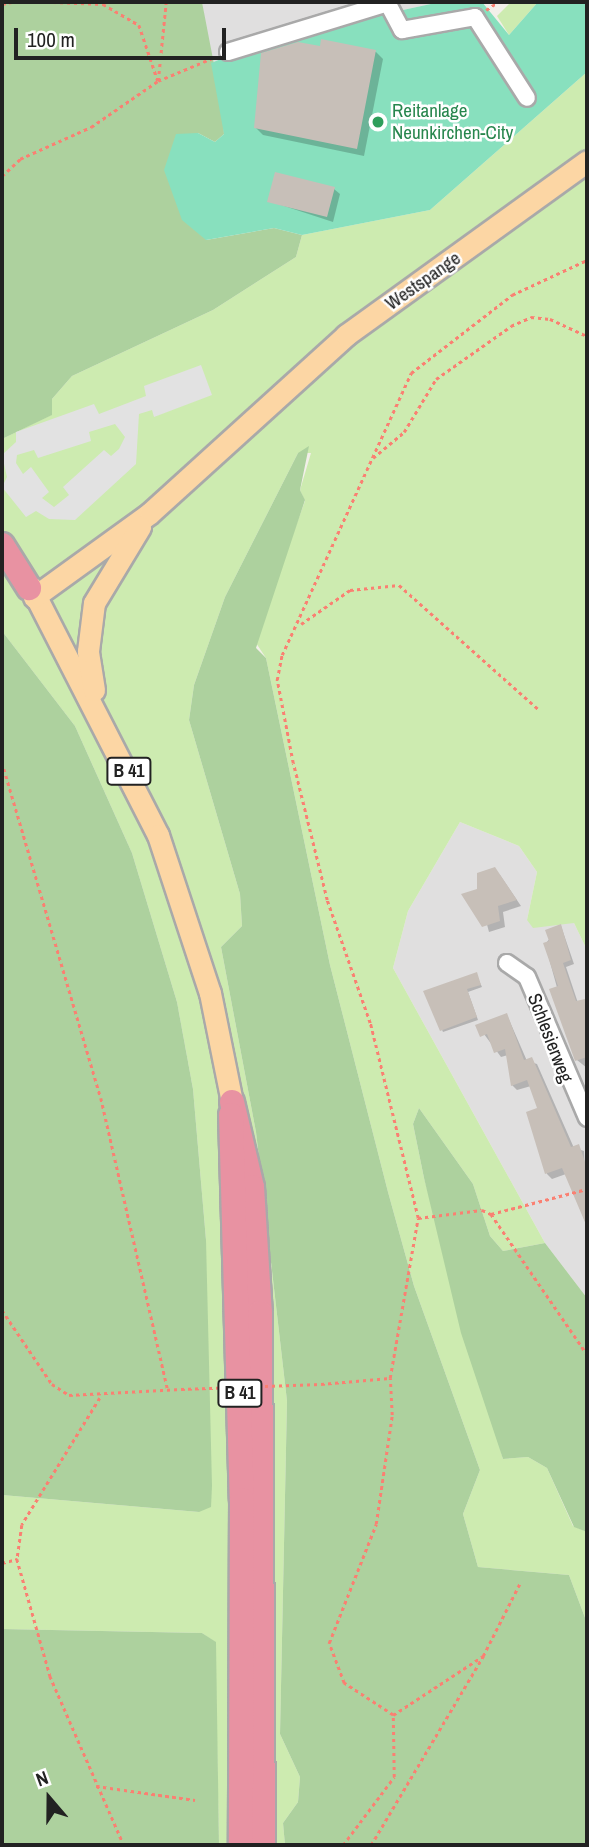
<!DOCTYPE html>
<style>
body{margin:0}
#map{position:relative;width:589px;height:1847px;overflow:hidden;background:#f2efe9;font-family:"Archivo Narrow",sans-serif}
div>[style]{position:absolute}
.residential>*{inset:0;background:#e0dfdf}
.grass>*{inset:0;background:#cdebb0}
.forest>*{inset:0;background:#add19e}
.pitch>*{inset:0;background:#88e0be}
.parking>*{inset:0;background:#e2e2e2}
.shadow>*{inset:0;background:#0003}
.building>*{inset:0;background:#c7bfb8}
.path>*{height:2.5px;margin-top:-1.25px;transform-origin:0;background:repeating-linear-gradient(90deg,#fa8072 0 3.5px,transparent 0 7px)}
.roads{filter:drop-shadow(2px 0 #a9a9a9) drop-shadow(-2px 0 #a9a9a9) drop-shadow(0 2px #a9a9a9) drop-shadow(0 -2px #a9a9a9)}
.minor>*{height:16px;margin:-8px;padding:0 8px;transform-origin:8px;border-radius:8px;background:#fff}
.major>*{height:21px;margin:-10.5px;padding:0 10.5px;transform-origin:10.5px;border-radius:10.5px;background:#fcd6a4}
.highway>*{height:24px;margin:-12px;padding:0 12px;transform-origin:12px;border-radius:12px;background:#e892a2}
.path-bridge>*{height:2.5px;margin-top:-1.25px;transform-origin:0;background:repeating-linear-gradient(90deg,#fa8072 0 3.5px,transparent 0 7px)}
.dots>*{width:19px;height:19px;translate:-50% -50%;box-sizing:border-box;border:4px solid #fff;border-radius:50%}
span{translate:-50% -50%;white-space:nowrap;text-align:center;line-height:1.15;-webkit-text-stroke:5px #fff;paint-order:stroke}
.shield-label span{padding:2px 5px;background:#fff;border:2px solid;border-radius:5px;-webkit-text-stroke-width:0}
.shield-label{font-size:18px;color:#222;font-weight:700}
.leisure-label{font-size:19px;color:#27864d}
.left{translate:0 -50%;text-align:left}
.street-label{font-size:19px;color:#222}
.frame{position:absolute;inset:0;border:4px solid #222;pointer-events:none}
.north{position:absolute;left:14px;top:1763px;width:70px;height:70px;-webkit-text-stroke:5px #fff;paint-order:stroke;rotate:340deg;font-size:19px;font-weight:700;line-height:28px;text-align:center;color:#222}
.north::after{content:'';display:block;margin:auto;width:24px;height:32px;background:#222;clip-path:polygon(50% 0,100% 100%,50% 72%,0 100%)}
.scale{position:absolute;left:14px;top:28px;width:212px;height:32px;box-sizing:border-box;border:4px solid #222;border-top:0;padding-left:9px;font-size:21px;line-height:24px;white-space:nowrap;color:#222;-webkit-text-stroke:5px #fff;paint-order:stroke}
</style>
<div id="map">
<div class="residential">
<div style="clip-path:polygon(202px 2px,440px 2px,273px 38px,211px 63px)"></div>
<div style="clip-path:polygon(460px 822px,519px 846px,537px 872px,527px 920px,574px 923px,587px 950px,587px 1298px,545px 1243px,393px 968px,408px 911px)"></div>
</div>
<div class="grass">
<div style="clip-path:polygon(511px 2px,538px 2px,509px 35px,497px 16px)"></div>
<div style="clip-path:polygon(587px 72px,587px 950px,574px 923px,533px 928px,527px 920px,537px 872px,519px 846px,460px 822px,408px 911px,393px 968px,545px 1243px,503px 1251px,490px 1236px,473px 1184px,419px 1108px,413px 1124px,424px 1178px,503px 1459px,528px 1457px,547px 1468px,573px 1526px,587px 1532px,587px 1623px,569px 1575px,478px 1567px,463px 1514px,480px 1470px,414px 1286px,388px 1192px,330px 965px,266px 658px,254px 640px,305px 501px,300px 490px,311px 453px,298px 453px,225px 597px,194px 685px,189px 720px,240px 894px,242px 926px,221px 947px,256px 1132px,287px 1401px,280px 1734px,300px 1777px,298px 1802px,283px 1823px,285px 1845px,219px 1845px,215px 1642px,202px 1633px,2px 1629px,2px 1495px,199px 1512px,206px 1240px,193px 1089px,177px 1002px,132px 853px,75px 726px,2px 631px,2px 439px,51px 415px,52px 399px,72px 376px,213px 310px,296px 257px,302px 235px,430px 210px)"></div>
</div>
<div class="forest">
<div style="clip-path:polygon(2px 2px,202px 2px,223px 111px,224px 134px,215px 142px,198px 133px,206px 240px,274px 228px,302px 235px,296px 257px,213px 310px,72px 376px,52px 399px,52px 415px,2px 439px)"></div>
<div style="clip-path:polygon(309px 446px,300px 490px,305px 500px,256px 648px,266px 658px,330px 965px,388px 1192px,414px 1286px,480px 1470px,463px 1514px,478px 1567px,569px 1575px,587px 1623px,587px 1845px,285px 1845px,283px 1823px,298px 1802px,300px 1777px,280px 1734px,287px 1401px,256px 1132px,221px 947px,242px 926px,240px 894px,189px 720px,194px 685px,225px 597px,298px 453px)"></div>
<div style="clip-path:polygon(2px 631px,75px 726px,132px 853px,177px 1002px,193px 1089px,206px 1240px,212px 1486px,211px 1507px,199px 1512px,2px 1495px)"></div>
<div style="clip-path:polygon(419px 1108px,473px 1184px,490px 1236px,503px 1251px,545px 1243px,587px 1298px,587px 1532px,574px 1527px,547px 1468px,528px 1457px,503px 1459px,461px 1333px,424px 1178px,413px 1124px)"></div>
<div style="clip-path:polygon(2px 1629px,202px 1633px,216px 1642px,219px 1845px,2px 1845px)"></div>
</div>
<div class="pitch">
<div style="clip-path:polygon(440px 2px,482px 2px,509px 35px,538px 2px,587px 2px,587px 72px,430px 210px,302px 235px,274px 228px,206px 240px,182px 220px,164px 170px,176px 134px,198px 133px,215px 142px,224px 134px,211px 63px,273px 38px)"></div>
</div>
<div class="parking">
<div style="clip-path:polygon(evenodd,201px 365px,212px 395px,154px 417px,152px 410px,139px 414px,136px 464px,75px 520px,49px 519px,36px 511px,26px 517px,2px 487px,7px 477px,2px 455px,16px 442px,16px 432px,94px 404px,99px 414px,146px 396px,144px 386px,201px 365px,115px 424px,125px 437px,119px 449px,111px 456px,104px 450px,63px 487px,69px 495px,54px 507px,42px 498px,49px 492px,31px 467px,23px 474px,16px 463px,17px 455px,34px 450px,38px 458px,91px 441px,89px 432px,115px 424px)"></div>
</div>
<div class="shadow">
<div style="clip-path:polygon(321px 48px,376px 52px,383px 59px,364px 156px,263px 135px,255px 127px)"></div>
<div style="clip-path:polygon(334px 189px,340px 194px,333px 222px,269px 201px)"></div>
<div style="clip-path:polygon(500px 875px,521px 906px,503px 912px,505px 927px,489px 932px,478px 891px)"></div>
<div style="clip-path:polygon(561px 926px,574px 964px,566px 967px,578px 1003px,587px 1004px,587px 1068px,577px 1060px,545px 944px)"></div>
<div style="clip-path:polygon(476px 974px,482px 987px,468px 992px,478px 1020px,443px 1032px,425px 992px)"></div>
<div style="clip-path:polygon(507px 1015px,527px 1061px,537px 1064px,574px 1148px,584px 1151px,587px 1226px,566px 1174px,552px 1179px,547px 1174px,528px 1113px,539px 1109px,531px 1086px,517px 1090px,512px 1085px,508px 1055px,501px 1057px,478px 1026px)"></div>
</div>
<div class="building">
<div style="clip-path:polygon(321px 39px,376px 50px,357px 149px,254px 128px,261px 53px,298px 42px,320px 46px)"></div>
<div style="clip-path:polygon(275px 172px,335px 187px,327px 217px,267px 202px)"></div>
<div style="clip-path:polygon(495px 867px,517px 900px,498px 906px,500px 921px,482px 927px,461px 894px,477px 889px,477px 873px)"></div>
<div style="clip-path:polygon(561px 924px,571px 960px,563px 963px,576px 1001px,585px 999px,587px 1006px,587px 1057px,575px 1061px,549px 989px,558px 986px,543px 943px,549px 941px,545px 930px)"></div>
<div style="clip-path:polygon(477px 972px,481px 985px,467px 989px,477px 1017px,440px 1031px,423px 991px)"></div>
<div style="clip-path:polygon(507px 1013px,524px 1060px,532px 1057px,571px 1147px,579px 1144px,587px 1168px,587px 1227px,562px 1168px,545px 1174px,526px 1112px,537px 1108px,527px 1080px,511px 1086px,505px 1049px,494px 1053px,487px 1034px,480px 1037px,475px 1025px)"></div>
</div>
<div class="path">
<div style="left:53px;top:2px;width:50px;rotate:2.3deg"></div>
<div style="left:103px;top:4px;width:42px;rotate:30.3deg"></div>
<div style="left:139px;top:25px;width:59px;rotate:71.3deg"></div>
<div style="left:158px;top:81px;width:79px;rotate:-84.2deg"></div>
<div style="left:2px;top:4px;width:10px;rotate:-11deg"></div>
<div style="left:486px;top:10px;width:14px;rotate:-34deg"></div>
<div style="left:2px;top:176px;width:25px;rotate:-43deg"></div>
<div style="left:20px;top:159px;width:78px;rotate:-24.3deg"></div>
<div style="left:91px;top:127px;width:81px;rotate:-34.5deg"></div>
<div style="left:158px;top:81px;width:62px;rotate:-22.8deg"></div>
<div style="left:373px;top:458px;width:40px;rotate:-40deg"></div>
<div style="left:404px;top:432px;width:62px;rotate:-58.9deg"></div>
<div style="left:436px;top:379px;width:92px;rotate:-35.2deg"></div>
<div style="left:511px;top:326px;width:22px;rotate:-24deg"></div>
<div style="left:531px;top:317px;width:19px;rotate:6deg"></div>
<div style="left:550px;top:319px;width:41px;rotate:24.7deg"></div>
<div style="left:301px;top:624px;width:60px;rotate:-34.8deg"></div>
<div style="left:350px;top:590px;width:49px;rotate:-5.8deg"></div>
<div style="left:399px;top:585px;width:186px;rotate:41.7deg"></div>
<div style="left:2px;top:762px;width:350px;rotate:73.6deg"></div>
<div style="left:101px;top:1098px;width:300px;rotate:77.1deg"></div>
<div style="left:491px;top:1214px;width:99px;rotate:-14.6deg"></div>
<div style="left:418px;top:1218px;width:64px;rotate:-7.1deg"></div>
<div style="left:482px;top:1210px;width:10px;rotate:24deg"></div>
<div style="left:491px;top:1214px;width:170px;rotate:55.6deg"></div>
<div style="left:2px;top:1310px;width:89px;rotate:56deg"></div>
<div style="left:52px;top:1384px;width:20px;rotate:33deg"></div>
<div style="left:69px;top:1395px;width:112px;rotate:-3.1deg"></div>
<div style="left:321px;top:1384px;width:69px;rotate:-5deg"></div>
<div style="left:390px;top:1378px;width:162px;rotate:-80.1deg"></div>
<div style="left:418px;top:1218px;width:201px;rotate:-103.8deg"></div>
<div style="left:370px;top:1023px;width:130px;rotate:-109.3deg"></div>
<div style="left:327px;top:900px;width:141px;rotate:-103.9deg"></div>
<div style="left:293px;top:763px;width:85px;rotate:-100.9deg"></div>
<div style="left:277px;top:680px;width:25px;rotate:-79deg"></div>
<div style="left:282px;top:655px;width:310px;rotate:-65.4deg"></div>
<div style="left:411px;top:373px;width:128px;rotate:-37.7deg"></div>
<div style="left:512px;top:295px;width:83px;rotate:-25deg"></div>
<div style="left:100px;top:1398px;width:149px;rotate:121.6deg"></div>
<div style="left:22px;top:1525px;width:34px;rotate:98deg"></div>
<div style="left:17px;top:1559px;width:122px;rotate:74.2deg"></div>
<div style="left:50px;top:1676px;width:184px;rotate:66.4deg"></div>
<div style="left:2px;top:1563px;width:16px;rotate:-15deg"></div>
<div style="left:393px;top:1715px;width:108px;rotate:-33.2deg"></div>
<div style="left:483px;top:1656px;width:82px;rotate:-63.1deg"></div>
<div style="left:96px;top:1786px;width:100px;rotate:8deg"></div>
<div style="left:343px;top:1845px;width:85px;rotate:-53.1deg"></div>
<div style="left:394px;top:1777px;width:62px;rotate:-90.9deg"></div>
<div style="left:393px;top:1715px;width:59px;rotate:-146.9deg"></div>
<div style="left:344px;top:1683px;width:43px;rotate:-110.6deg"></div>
<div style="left:329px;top:1643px;width:128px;rotate:-68.4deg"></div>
<div style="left:376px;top:1524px;width:110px;rotate:-81.6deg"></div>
<div style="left:392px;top:1415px;width:37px;rotate:-93deg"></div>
<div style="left:371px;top:1845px;width:220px;rotate:-59.3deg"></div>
</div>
<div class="roads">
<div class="minor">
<div style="left:387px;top:2px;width:32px;rotate:62deg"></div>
<div style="left:402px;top:30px;width:74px;rotate:-10.1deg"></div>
<div style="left:475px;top:17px;width:96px;rotate:57.3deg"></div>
<div style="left:228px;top:52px;width:167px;rotate:-17deg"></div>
<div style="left:507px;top:963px;width:24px;rotate:35deg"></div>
<div style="left:527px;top:977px;width:153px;rotate:66.9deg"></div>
</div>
<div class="major">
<div style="left:31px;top:587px;width:279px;rotate:62.9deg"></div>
<div style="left:158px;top:835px;width:166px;rotate:71.8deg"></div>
<div style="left:210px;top:993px;width:111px;rotate:78.6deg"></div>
<div style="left:34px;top:597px;width:143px;rotate:-35.9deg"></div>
<div style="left:150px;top:513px;width:265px;rotate:-42.2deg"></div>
<div style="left:346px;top:335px;width:297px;rotate:-35.8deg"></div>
<div style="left:94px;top:690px;width:39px;rotate:-99deg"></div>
<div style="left:88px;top:651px;width:48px;rotate:-82.9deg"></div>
<div style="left:94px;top:603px;width:89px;rotate:-58.8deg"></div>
</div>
<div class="highway">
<div style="left:2px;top:545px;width:51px;rotate:57.9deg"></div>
<div style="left:232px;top:1102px;width:87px;rotate:76.8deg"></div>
<div style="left:252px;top:1187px;width:126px;rotate:86.4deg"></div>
<div style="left:260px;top:1313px;width:532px;rotate:89.68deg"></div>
<div style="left:231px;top:1115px;width:385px;rotate:88.4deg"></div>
<div style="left:242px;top:1500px;width:345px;rotate:90.2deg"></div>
</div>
</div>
<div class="path-bridge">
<div style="left:181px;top:1389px;width:140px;rotate:-2deg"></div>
</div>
<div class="dots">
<div style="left:378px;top:122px;background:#2e9e5b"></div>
</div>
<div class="shield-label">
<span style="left:129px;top:771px">B 41</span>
<span style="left:240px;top:1393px">B 41</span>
</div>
<div class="leisure-label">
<span class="left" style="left:392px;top:122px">Reitanlage<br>Neunkirchen-City</span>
</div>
<div class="street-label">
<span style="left:423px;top:281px;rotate:-35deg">Westspange</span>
<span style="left:550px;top:1038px;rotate:69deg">Schlesierweg</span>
</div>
<div class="frame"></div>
<div class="north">N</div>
<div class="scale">100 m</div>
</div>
